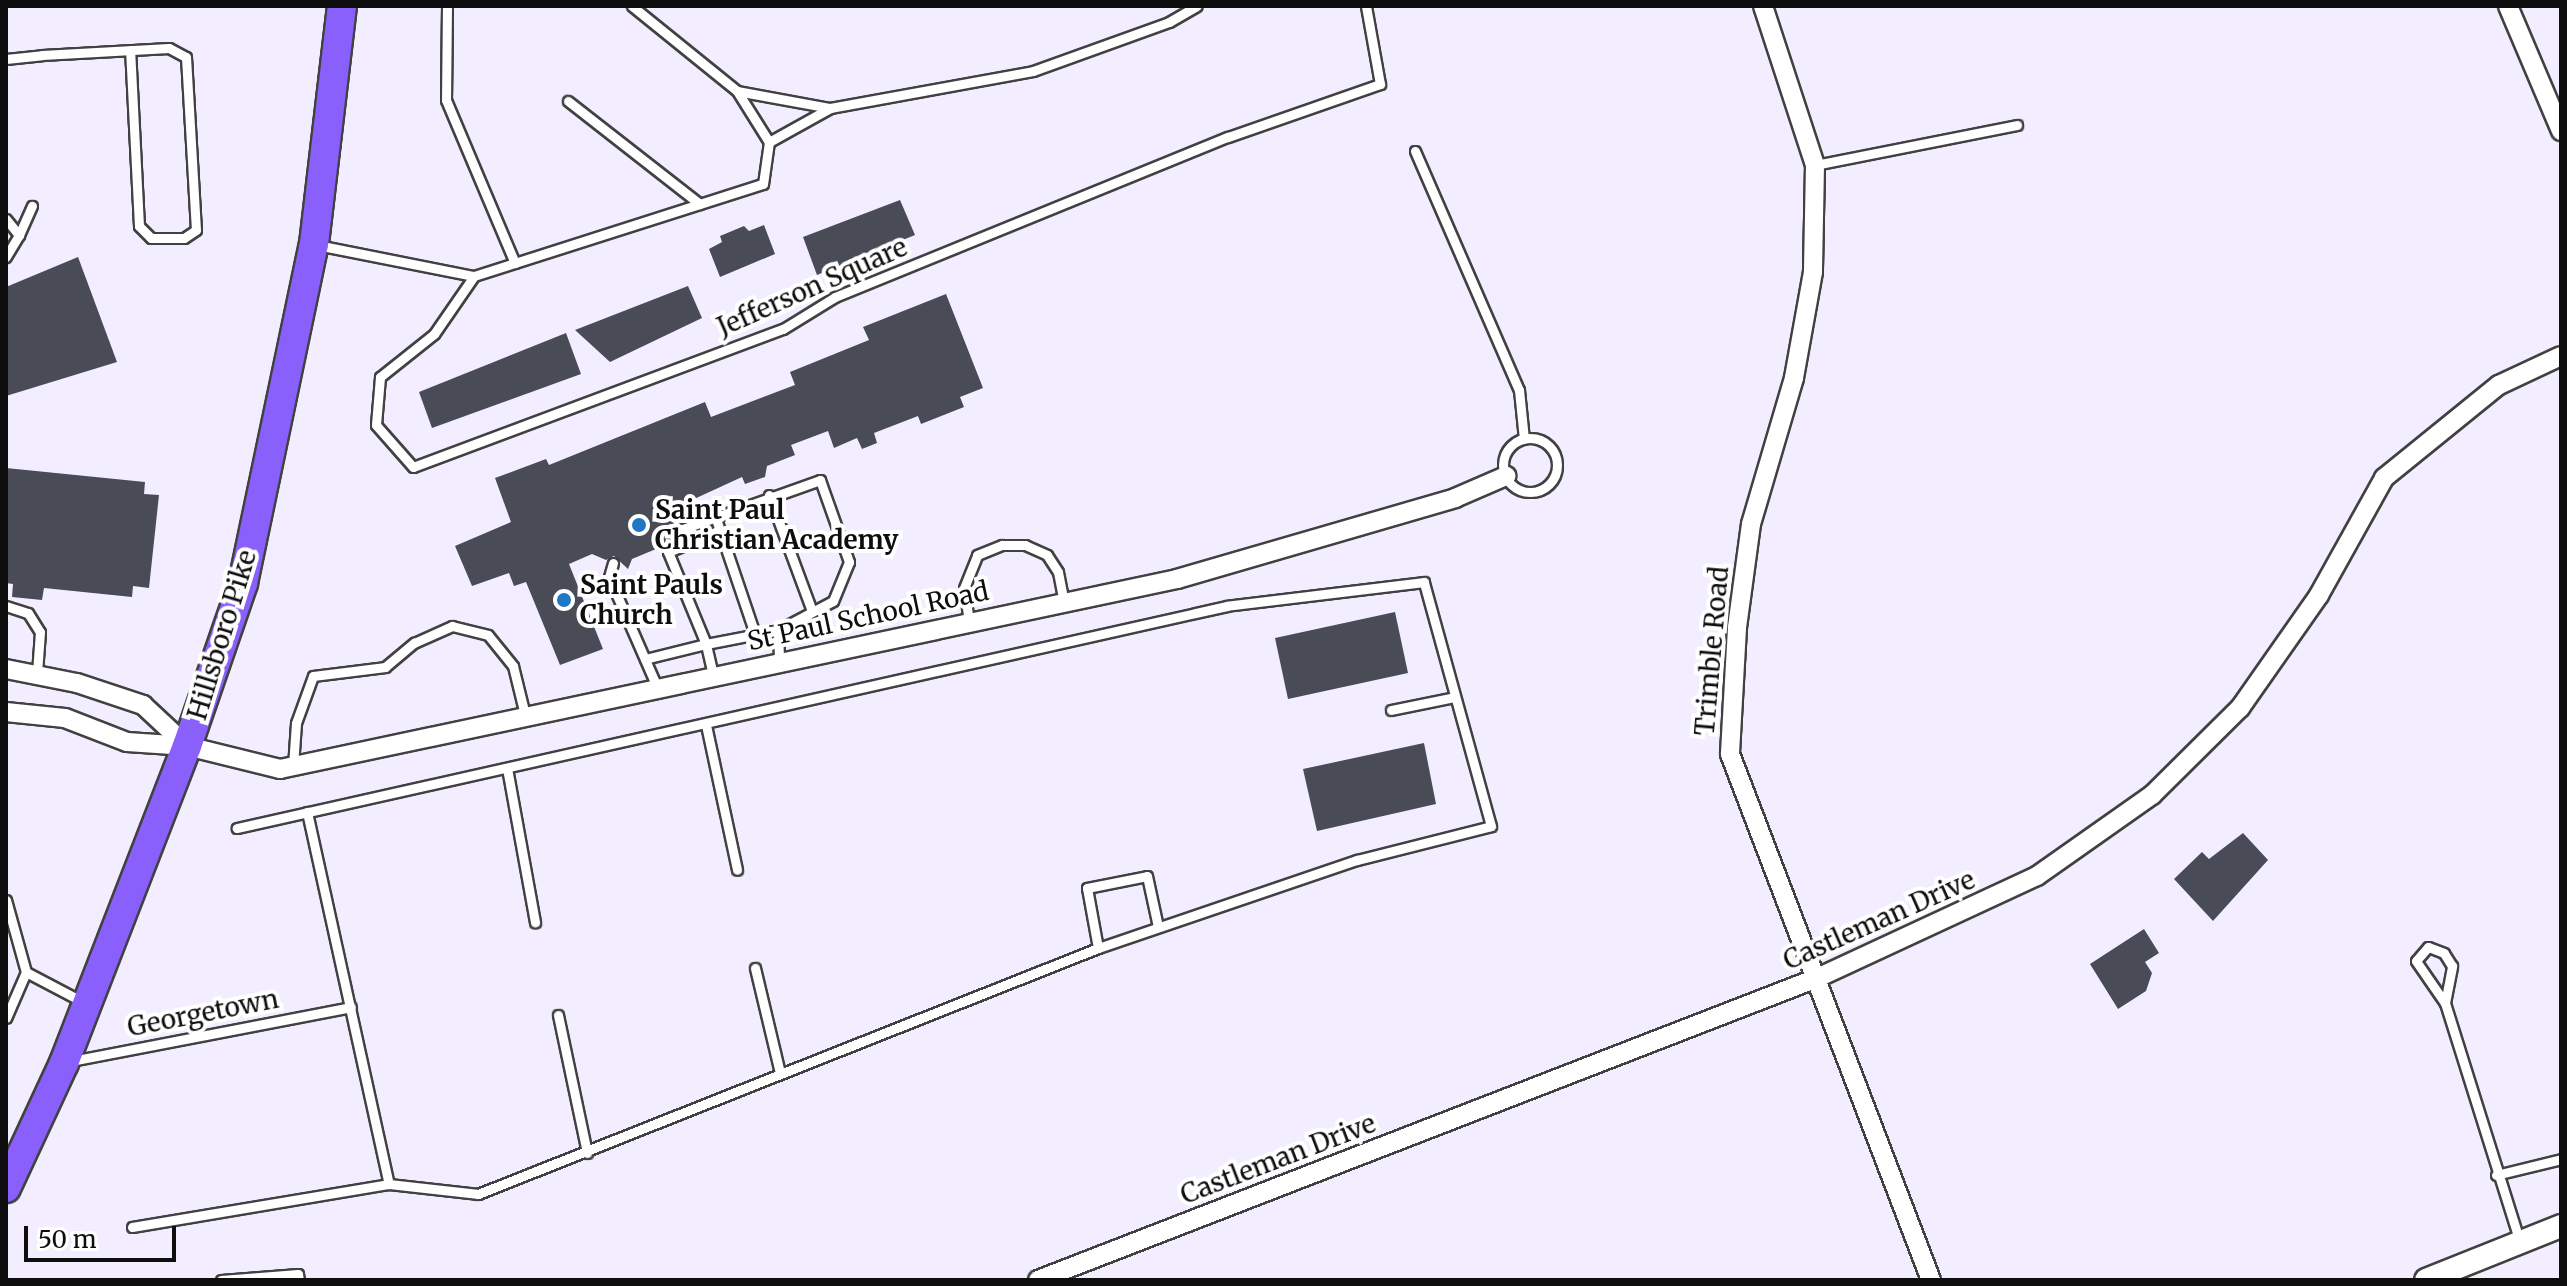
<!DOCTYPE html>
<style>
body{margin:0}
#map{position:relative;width:2567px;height:1286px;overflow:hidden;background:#f3eeff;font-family:Merriweather,serif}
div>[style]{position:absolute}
.building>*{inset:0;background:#494b57}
.roads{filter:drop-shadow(2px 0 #414141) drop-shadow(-2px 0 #414141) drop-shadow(0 2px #414141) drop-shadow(0 -2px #414141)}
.service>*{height:9px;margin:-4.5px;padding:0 4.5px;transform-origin:4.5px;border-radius:4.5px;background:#fff}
.service>.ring{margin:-4.5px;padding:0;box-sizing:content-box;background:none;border:9px solid #fff;border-radius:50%}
.minor>*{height:18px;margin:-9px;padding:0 9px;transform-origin:9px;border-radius:9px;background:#fff}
.tertiary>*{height:22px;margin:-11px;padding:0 11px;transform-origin:11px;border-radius:11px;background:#fff}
.primary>*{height:28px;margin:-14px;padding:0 14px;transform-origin:14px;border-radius:14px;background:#8a60fd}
.dots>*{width:22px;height:22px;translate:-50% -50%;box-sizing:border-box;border:4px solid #fff;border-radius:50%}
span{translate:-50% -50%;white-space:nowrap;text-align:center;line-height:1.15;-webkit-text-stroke:8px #fff;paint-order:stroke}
.street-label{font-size:26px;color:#0e0e0e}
.poi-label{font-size:26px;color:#0e0e0e;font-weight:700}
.left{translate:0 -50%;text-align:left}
.frame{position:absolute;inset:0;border:8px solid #0e0e0e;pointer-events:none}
.scale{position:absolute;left:24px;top:1226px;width:152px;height:36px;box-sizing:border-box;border:4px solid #0e0e0e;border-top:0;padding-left:10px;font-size:24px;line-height:28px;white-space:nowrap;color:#0e0e0e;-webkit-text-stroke:6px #fff;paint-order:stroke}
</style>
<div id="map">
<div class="building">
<div style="clip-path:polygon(900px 200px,915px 235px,817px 275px,803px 237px)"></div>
<div style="clip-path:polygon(764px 225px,775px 254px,720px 277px,709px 249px,722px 242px,720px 236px,744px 226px,749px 231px)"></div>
<div style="clip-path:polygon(78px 257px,117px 362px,6px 396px,6px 287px)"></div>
<div style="clip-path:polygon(688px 286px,702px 318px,610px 362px,575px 330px)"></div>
<div style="clip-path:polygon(946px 294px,983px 388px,960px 397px,964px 407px,921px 424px,918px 416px,874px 433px,877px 443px,862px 449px,857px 438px,834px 448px,828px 431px,791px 445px,795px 455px,767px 466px,765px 477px,745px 484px,742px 477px,668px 511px,674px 524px,670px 534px,680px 539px,632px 559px,628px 569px,614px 556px,606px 560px,592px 554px,569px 564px,603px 649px,560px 665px,526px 582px,514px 586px,509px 573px,472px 586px,455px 546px,511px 522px,495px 478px,546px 459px,549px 465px,705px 402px,711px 417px,795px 385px,790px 372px,869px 340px,863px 327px)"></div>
<div style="clip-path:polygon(566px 333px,581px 374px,432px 428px,419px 392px)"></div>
<div style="clip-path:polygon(6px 468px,145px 482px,144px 494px,159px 495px,149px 588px,133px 586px,132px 597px,44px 588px,42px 600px,12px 597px,13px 584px,6px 583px)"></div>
<div style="clip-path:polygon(1395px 612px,1408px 673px,1288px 699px,1275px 638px)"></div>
<div style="clip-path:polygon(1424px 743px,1436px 804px,1317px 831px,1303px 769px)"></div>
<div style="clip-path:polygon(2243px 833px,2268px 860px,2213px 921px,2174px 879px,2202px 852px,2209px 859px)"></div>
<div style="clip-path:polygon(2144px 929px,2159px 953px,2145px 962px,2152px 973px,2146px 991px,2118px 1009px,2090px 964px)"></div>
</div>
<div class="roads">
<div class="service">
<div style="left:447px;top:6px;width:94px;rotate:90.6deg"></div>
<div style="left:446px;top:100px;width:177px;rotate:67.1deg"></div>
<div style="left:6px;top:59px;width:36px;rotate:-6deg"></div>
<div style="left:42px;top:55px;width:127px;rotate:-3.2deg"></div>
<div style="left:169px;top:48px;width:19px;rotate:28deg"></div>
<div style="left:186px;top:57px;width:173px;rotate:86.7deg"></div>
<div style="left:196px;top:230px;width:14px;rotate:146deg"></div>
<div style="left:184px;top:238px;width:33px;rotate:180deg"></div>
<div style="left:151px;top:238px;width:17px;rotate:-135deg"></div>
<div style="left:139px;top:226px;width:176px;rotate:-92.9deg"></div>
<div style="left:737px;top:91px;width:95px;rotate:10.4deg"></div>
<div style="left:568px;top:101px;width:167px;rotate:38deg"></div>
<div style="left:769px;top:142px;width:70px;rotate:-29.1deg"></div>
<div style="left:830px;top:108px;width:206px;rotate:-10.3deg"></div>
<div style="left:1033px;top:71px;width:145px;rotate:-19.8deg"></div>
<div style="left:1169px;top:22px;width:32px;rotate:-30deg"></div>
<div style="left:1415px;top:151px;width:261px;rotate:66.5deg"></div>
<div style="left:1519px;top:390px;width:49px;rotate:84.2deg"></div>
<div style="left:1815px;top:165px;width:206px;rotate:-11.2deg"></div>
<div style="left:6px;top:219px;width:21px;rotate:51deg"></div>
<div style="left:19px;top:235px;width:26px;rotate:121deg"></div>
<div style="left:19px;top:235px;width:32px;rotate:-66deg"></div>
<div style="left:317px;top:245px;width:160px;rotate:11.2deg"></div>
<div style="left:474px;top:276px;width:303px;rotate:-17.7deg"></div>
<div style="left:763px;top:184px;width:42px;rotate:-81.9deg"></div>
<div style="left:769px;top:142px;width:60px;rotate:-122.1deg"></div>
<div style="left:737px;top:91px;width:135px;rotate:-141deg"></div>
<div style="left:474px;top:276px;width:70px;rotate:124.6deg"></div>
<div style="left:434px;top:334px;width:69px;rotate:141.5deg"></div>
<div style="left:380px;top:377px;width:48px;rotate:94.8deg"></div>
<div style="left:376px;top:425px;width:56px;rotate:48.6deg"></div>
<div style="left:413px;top:467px;width:395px;rotate:-20.5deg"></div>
<div style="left:783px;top:329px;width:61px;rotate:-31.6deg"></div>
<div style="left:835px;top:297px;width:424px;rotate:-22.2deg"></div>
<div style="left:1228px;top:137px;width:161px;rotate:-19.2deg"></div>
<div style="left:1380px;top:84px;width:79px;rotate:-100.2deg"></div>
<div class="ring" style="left:1503px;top:438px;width:45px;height:45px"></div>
<div style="left:769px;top:495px;width:124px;rotate:69.7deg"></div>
<div style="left:715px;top:516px;width:125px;rotate:71.3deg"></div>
<div style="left:677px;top:531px;width:152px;rotate:-19.6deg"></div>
<div style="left:820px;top:480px;width:87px;rotate:70.5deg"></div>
<div style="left:849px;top:562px;width:42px;rotate:112.3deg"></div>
<div style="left:833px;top:601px;width:62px;rotate:152.2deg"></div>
<div style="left:778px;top:630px;width:31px;rotate:88deg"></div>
<div style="left:613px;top:563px;width:15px;rotate:106deg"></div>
<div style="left:609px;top:577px;width:120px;rotate:66.4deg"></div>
<div style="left:6px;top:606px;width:23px;rotate:18deg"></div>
<div style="left:28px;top:613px;width:22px;rotate:58deg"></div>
<div style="left:40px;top:632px;width:41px;rotate:94.2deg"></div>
<div style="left:969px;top:622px;width:34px;rotate:-98deg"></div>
<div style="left:964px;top:588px;width:35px;rotate:-68deg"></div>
<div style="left:977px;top:555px;width:27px;rotate:-22deg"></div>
<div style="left:1002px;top:545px;width:23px"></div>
<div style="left:1025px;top:545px;width:24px;rotate:24deg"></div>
<div style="left:1047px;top:555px;width:20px;rotate:57deg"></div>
<div style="left:1058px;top:572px;width:32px;rotate:79deg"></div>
<div style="left:645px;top:659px;width:63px;rotate:-13.8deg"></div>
<div style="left:706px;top:644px;width:100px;rotate:-112.4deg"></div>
<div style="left:668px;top:552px;width:56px;rotate:-22.9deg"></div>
<div style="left:713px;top:675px;width:32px;rotate:-103deg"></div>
<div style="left:706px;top:644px;width:73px;rotate:-11deg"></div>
<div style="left:1391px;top:710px;width:65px;rotate:-11.5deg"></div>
<div style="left:706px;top:725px;width:148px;rotate:77.9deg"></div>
<div style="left:293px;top:766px;width:43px;rotate:-86deg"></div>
<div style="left:296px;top:723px;width:50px;rotate:-70.1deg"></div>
<div style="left:313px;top:676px;width:73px;rotate:-7.1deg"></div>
<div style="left:385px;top:667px;width:38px;rotate:-40deg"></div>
<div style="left:414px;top:643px;width:42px;rotate:-24.1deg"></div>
<div style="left:452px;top:626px;width:37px;rotate:14deg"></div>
<div style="left:488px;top:635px;width:40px;rotate:51deg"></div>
<div style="left:513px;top:666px;width:50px;rotate:76.2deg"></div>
<div style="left:507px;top:768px;width:157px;rotate:79.7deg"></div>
<div style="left:307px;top:812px;width:381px;rotate:77.6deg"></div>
<div style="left:6px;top:900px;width:75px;rotate:74.5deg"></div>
<div style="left:26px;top:972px;width:50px;rotate:113.5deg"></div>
<div style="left:1098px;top:948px;width:61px;rotate:-100.4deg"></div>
<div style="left:1087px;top:888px;width:61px;rotate:-11.3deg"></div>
<div style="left:1147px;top:876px;width:52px;rotate:77.8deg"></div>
<div style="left:755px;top:968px;width:108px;rotate:76.6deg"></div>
<div style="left:26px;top:972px;width:64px;rotate:27.8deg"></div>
<div style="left:2445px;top:1003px;width:38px;rotate:-79deg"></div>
<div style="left:2452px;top:966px;width:15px;rotate:-122deg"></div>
<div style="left:2444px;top:953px;width:17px;rotate:-159deg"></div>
<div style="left:2428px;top:947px;width:18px;rotate:131deg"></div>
<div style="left:2416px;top:961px;width:51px;rotate:55.4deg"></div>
<div style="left:2445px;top:1003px;width:251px;rotate:72.6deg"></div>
<div style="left:558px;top:1015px;width:141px;rotate:78.1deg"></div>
<div style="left:71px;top:1061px;width:285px;rotate:-10.9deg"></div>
<div style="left:2496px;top:1175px;width:67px;rotate:-13.8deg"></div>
<div style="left:132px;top:1227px;width:261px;rotate:-9.5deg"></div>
<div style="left:389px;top:1184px;width:90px;rotate:6.4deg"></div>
<div style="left:478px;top:1194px;width:667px;rotate:-21.64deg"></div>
<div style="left:1098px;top:948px;width:274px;rotate:-18.8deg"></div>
<div style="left:1357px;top:860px;width:138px;rotate:-14.2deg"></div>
<div style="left:1491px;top:826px;width:253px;rotate:-105.4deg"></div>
<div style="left:1424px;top:582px;width:198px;rotate:173.1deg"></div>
<div style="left:1227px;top:606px;width:1015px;rotate:167.36deg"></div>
<div style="left:221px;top:1280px;width:77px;rotate:-4.5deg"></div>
<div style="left:298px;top:1274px;width:6px;rotate:81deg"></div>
</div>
<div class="minor">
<div style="left:1763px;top:6px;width:167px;rotate:71.9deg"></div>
<div style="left:1815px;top:165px;width:107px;rotate:91.1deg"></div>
<div style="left:1813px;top:272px;width:108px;rotate:100.2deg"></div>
<div style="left:1794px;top:378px;width:152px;rotate:106.4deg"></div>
<div style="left:1751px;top:524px;width:105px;rotate:97.7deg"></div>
<div style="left:1737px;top:628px;width:126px;rotate:93.2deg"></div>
<div style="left:1730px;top:754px;width:563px;rotate:69.09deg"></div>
<div style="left:2508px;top:6px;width:136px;rotate:67deg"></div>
<div style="left:6px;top:669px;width:72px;rotate:11.2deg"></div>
<div style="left:77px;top:683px;width:70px;rotate:18.4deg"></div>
<div style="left:143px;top:705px;width:60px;rotate:43deg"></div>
<div style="left:6px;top:712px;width:59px;rotate:5.8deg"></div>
<div style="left:65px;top:718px;width:66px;rotate:21.2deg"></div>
<div style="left:127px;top:742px;width:60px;rotate:3.8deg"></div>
<div style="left:187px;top:746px;width:96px;rotate:13.9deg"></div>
<div style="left:280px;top:769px;width:917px;rotate:-11.96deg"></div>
<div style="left:1177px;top:579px;width:290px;rotate:-16.2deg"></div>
<div style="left:1455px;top:498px;width:56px;rotate:-23.3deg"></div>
<div style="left:1038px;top:1280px;width:835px;rotate:-21.19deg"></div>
<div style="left:1817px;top:978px;width:242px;rotate:-24.9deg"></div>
<div style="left:2037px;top:876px;width:141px;rotate:-35.2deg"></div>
<div style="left:2152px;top:795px;width:124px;rotate:-44.7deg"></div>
<div style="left:2240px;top:708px;width:138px;rotate:-55deg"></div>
<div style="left:2319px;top:595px;width:134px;rotate:-60.9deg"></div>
<div style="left:2384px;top:478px;width:148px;rotate:-39deg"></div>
<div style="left:2499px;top:385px;width:68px;rotate:-25.1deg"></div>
</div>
<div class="tertiary">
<div style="left:2426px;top:1280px;width:145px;rotate:-21.8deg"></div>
</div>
<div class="primary">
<div style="left:6px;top:1188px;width:138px;rotate:-65.1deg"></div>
<div style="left:64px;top:1063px;width:340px;rotate:-68.8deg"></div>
<div style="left:187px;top:746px;width:172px;rotate:-71deg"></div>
<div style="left:243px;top:583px;width:346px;rotate:-78.2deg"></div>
<div style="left:314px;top:244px;width:240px;rotate:-83.3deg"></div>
</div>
</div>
<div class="dots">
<div style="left:639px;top:525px;background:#2077c3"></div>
<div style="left:564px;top:600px;background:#2077c3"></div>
</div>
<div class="street-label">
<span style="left:812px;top:287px;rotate:-24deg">Jefferson Square</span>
<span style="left:868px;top:616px;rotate:-12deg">St Paul School Road</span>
<span style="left:222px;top:635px;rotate:-73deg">Hillsboro Pike</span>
<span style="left:1712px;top:651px;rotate:-85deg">Trimble Road</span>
<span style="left:1879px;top:920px;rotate:-24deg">Castleman Drive</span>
<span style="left:203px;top:1013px;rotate:-11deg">Georgetown</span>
<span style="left:1278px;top:1159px;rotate:-21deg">Castleman Drive</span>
</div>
<div class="poi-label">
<span class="left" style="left:655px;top:525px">Saint Paul<br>Christian Academy</span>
<span class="left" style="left:580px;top:600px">Saint Pauls<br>Church</span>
</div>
<div class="frame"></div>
<div class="scale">50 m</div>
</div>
